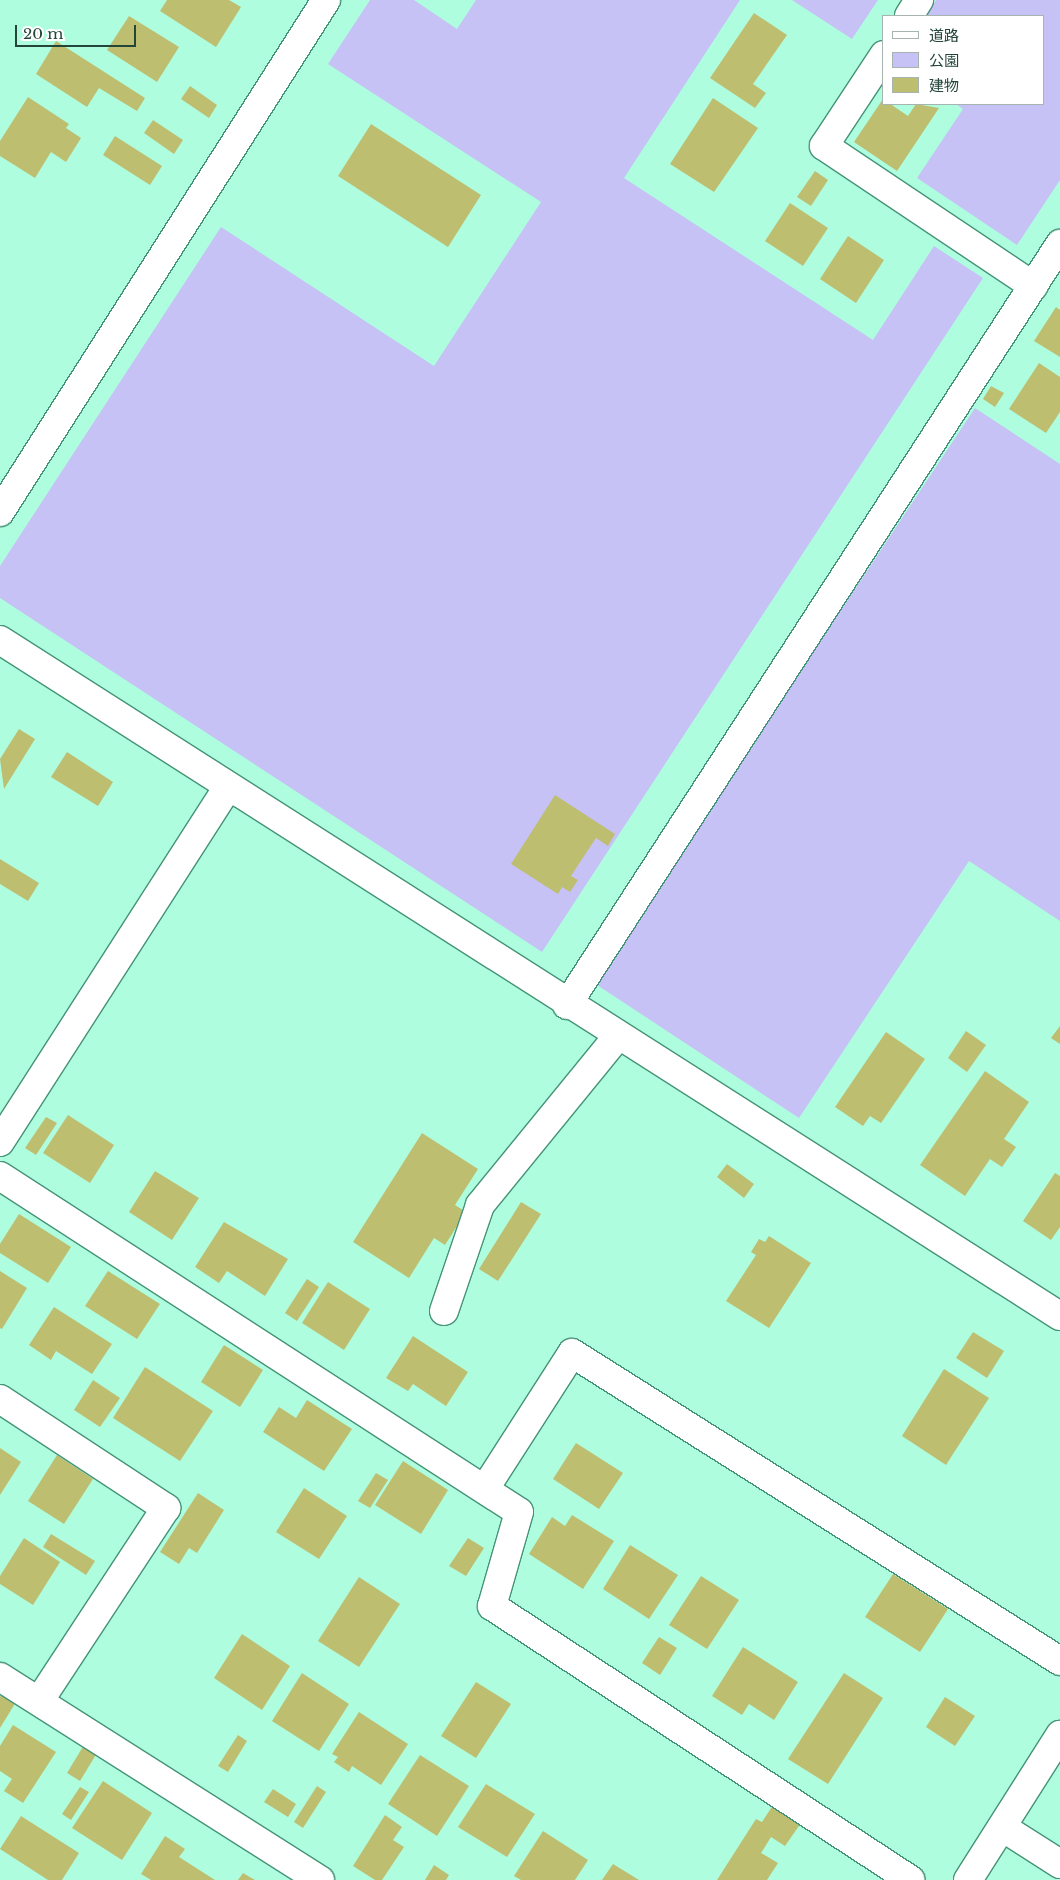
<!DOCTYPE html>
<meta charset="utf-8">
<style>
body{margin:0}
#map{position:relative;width:1060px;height:1880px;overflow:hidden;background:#affddf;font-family:"Libre Baskerville","Noto Sans JP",serif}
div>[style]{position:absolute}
.green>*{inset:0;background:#c6c2f6}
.building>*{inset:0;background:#bebe70}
.roads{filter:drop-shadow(1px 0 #459378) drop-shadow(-1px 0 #459378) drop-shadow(0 1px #459378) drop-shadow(0 -1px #459378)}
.minor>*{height:28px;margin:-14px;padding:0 14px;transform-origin:14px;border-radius:14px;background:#fff}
span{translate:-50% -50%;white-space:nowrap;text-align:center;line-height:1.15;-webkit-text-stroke:5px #fff;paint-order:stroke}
.legend{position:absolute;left:882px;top:15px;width:162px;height:90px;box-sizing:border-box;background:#fff;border:1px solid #a7b5b0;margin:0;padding:6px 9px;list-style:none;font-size:15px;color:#244539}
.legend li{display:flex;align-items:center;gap:10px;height:25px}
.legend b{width:25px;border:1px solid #a7b5b0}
.scale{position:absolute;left:15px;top:25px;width:121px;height:22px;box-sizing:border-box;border:2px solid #244539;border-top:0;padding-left:6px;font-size:15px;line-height:18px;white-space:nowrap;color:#244539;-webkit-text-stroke:4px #fff;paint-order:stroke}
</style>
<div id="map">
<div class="green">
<div style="clip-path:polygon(370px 0,414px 0,457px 29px,476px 0,740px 0,624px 178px,873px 340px,934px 246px,983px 278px,542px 952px,0 598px,0 566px,221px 227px,434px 366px,541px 202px,328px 64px)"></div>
<div style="clip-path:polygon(792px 0,878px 0,852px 39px)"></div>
<div style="clip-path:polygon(936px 0,1060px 0,1060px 180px,1017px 245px,917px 178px,963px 109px,956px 104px,1044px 104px,1044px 16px,926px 16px)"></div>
<div style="clip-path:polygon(975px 408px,1060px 464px,1060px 921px,969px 861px,799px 1118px,594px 983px)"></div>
</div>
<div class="building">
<div style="clip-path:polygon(167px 0,229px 0,241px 7px,216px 47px,160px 11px)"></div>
<div style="clip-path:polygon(754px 13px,787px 35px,753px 84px,766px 93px,755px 108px,710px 78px)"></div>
<div style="clip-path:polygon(129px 16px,179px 47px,157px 82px,107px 50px)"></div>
<div style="clip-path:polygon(56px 41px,145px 98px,137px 111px,99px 88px,87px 107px,36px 74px)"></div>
<div style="clip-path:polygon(190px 86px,217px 105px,209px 118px,181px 99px)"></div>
<div style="clip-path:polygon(28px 97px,69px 124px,66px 128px,81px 138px,66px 162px,51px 152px,35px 178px,0 156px,0 141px)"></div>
<div style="clip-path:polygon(713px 98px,758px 128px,714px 192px,670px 164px)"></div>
<div style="clip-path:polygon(883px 99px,908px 116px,916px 104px,939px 108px,897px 171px,854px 142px)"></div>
<div style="clip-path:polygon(153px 120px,183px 140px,174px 154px,144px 133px)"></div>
<div style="clip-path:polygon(371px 124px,481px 195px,448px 247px,338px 176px)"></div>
<div style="clip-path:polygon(115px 136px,162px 166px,150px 185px,103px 155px)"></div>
<div style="clip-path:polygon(815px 171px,828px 180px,811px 206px,797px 197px)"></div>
<div style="clip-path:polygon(790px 203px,828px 228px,803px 266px,765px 241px)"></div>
<div style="clip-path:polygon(848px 236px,884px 260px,856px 303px,820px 279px)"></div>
<div style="clip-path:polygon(1056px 307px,1060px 310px,1060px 357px,1034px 341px)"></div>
<div style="clip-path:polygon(1039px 363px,1060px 377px,1060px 412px,1046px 433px,1009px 409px)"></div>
<div style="clip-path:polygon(991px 386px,1004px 393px,995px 407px,983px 399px)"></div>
<div style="clip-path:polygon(19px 729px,35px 739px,4px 789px,0 759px)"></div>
<div style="clip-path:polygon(67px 752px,113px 782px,98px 806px,51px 777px)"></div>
<div style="clip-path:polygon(555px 795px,615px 834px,608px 846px,596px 838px,571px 876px,578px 880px,570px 892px,562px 887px,558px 894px,511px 864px)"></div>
<div style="clip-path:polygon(0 859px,39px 883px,28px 901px,0 884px)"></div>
<div style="clip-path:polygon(1060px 1026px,1060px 1044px,1051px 1038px)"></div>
<div style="clip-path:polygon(966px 1031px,986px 1045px,967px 1072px,948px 1058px)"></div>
<div style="clip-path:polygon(886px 1032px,925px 1059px,881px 1123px,870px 1116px,863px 1126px,835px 1107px)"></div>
<div style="clip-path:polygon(985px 1071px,1029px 1102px,1004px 1139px,1016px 1147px,1002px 1167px,990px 1159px,965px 1196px,920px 1165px)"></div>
<div style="clip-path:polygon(68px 1115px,114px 1145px,90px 1183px,43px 1153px)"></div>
<div style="clip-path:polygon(46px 1117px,57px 1123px,36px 1155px,25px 1148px)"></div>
<div style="clip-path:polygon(422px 1133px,478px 1169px,455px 1205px,466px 1212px,445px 1245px,434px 1238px,409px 1278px,353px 1242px)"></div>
<div style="clip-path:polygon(727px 1164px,754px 1184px,744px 1198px,717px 1177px)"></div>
<div style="clip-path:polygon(155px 1171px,199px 1198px,172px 1240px,129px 1212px)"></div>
<div style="clip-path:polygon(1055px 1173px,1060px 1176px,1060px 1227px,1051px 1240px,1023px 1221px)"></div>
<div style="clip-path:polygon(521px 1202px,541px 1214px,498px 1281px,479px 1269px)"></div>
<div style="clip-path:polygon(19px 1214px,71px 1247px,48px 1283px,0 1253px,0 1244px)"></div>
<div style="clip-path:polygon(224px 1222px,288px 1259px,265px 1296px,227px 1271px,219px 1283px,195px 1267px)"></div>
<div style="clip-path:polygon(769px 1236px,811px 1263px,769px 1328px,726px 1301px,756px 1255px,751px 1252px,759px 1239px,765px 1242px)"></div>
<div style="clip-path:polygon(0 1271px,27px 1288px,2px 1329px,0 1328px)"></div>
<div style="clip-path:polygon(108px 1271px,160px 1304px,137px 1339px,85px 1306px)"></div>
<div style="clip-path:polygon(307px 1279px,319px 1287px,297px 1321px,285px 1313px)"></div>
<div style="clip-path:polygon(328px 1282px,370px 1309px,344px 1350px,302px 1323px)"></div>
<div style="clip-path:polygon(54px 1307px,112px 1344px,92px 1374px,56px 1351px,51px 1360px,29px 1345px)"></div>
<div style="clip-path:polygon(973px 1332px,1004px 1351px,987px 1378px,956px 1358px)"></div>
<div style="clip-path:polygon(413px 1336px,468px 1372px,446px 1406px,413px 1384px,408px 1391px,386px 1378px)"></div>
<div style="clip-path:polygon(224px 1345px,263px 1370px,240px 1407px,201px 1382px)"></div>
<div style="clip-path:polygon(145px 1367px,213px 1411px,180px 1461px,113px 1418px)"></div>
<div style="clip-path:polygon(944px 1369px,989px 1398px,946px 1465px,902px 1436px)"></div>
<div style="clip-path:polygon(93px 1380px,120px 1398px,100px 1427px,74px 1410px)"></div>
<div style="clip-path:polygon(307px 1400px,352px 1429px,324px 1471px,263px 1432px,279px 1407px,296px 1418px)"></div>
<div style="clip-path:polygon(576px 1443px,623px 1473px,599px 1509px,553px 1479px)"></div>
<div style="clip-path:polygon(0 1448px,21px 1462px,0 1495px)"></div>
<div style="clip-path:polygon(57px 1455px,93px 1479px,64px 1524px,28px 1501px)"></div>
<div style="clip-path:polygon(403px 1461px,448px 1490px,421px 1534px,375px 1505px)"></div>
<div style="clip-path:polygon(376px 1473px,388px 1480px,370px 1508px,358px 1501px)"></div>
<div style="clip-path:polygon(304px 1488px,347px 1516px,319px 1559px,276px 1532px)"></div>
<div style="clip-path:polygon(198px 1493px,224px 1510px,197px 1553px,189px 1548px,179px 1564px,160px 1552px)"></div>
<div style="clip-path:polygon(572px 1515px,614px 1541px,583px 1589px,529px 1554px,552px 1517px,565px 1526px)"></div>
<div style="clip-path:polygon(51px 1534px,95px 1561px,86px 1575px,43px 1547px)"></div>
<div style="clip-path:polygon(24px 1538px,60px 1562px,33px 1605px,0 1584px,0 1576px)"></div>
<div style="clip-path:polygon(468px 1538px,484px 1548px,466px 1576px,449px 1566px)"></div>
<div style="clip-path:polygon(630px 1545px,678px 1575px,649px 1619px,603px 1589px)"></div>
<div style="clip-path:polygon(893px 1574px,948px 1609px,920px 1652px,865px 1617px)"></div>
<div style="clip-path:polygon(701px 1576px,739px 1600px,707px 1649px,669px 1625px)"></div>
<div style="clip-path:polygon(359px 1577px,400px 1604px,359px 1667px,318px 1641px)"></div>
<div style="clip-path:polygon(242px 1634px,290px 1666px,262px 1710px,214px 1678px)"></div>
<div style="clip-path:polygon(659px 1637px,677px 1648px,660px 1675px,642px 1663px)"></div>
<div style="clip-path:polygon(743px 1647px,798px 1682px,774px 1720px,749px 1704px,742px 1715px,712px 1696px)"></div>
<div style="clip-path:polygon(302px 1673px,349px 1704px,319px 1751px,272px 1721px)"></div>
<div style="clip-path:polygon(844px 1673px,883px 1698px,828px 1784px,788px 1759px)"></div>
<div style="clip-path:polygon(476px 1682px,511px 1704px,476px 1758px,441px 1736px)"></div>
<div style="clip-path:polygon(2px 1694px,16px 1702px,0 1728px,0 1697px)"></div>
<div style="clip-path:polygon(945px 1697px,975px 1716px,955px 1746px,926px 1727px)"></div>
<div style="clip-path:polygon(359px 1712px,408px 1744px,381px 1785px,352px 1766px,349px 1772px,334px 1762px,338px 1757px,332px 1754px)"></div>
<div style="clip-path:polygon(13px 1725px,56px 1752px,23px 1803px,4px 1791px,12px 1779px,0 1771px,0 1746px)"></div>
<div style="clip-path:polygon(238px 1735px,247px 1741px,228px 1772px,218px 1766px)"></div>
<div style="clip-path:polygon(84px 1745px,97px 1753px,80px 1781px,67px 1773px)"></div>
<div style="clip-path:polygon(420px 1755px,469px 1786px,437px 1836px,388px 1804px)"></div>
<div style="clip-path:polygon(103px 1781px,152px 1813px,122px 1860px,72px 1828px)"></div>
<div style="clip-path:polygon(486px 1784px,535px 1814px,507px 1857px,458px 1827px)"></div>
<div style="clip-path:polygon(317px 1786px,326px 1792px,303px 1828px,294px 1822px)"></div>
<div style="clip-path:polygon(80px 1787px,89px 1792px,71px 1820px,62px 1814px)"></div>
<div style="clip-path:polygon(273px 1789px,296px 1804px,288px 1817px,264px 1802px)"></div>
<div style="clip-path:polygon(773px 1805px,801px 1823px,785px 1846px,771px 1837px,761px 1853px,778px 1863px,767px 1880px,717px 1880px,756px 1819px,762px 1822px)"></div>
<div style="clip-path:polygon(385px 1815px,402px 1827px,393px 1840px,404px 1847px,382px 1880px,375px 1880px,353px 1866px)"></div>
<div style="clip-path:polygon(21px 1816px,79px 1853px,62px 1880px,48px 1880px,0 1849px)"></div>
<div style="clip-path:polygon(543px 1831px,588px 1860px,575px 1880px,521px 1880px,514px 1876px)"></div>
<div style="clip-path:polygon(165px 1836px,185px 1849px,179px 1857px,215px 1880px,151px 1880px,141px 1874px)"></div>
<div style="clip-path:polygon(613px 1864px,639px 1880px,602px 1880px)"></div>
<div style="clip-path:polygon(434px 1865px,449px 1875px,446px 1880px,425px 1880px)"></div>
<div style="clip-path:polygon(243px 1873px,255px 1880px,238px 1880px)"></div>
</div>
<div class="roads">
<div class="minor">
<div style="left:909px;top:16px;width:19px;rotate:-58deg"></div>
<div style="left:884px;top:55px;width:109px;rotate:123.4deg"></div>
<div style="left:824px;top:146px;width:252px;rotate:33.8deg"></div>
<div style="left:0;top:512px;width:607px;rotate:-57.51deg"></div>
<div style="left:0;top:640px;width:1257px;rotate:32.53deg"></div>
<div style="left:567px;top:1005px;width:907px;rotate:-57.06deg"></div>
<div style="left:0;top:1142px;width:422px;rotate:-57.3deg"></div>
<div style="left:0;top:1176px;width:618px;rotate:32.92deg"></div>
<div style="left:519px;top:1512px;width:98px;rotate:106deg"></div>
<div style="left:492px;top:1606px;width:500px;rotate:33.2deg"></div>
<div style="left:444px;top:1311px;width:112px;rotate:-71.2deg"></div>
<div style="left:480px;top:1205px;width:217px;rotate:-50.8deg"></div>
<div style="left:0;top:1399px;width:199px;rotate:33.3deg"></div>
<div style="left:166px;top:1508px;width:231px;rotate:123.3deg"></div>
<div style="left:486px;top:1487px;width:159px;rotate:-57.3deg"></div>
<div style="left:572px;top:1353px;width:577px;rotate:32.26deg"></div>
<div style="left:0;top:1677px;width:379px;rotate:32.4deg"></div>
<div style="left:1002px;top:1827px;width:69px;rotate:32.5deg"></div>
<div style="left:968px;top:1880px;width:172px;rotate:-57.6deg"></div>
</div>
</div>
<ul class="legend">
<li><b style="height:6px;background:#fff"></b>道路</li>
<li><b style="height:14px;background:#c6c2f6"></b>公園</li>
<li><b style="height:14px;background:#bebe70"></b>建物</li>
</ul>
<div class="scale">20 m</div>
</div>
